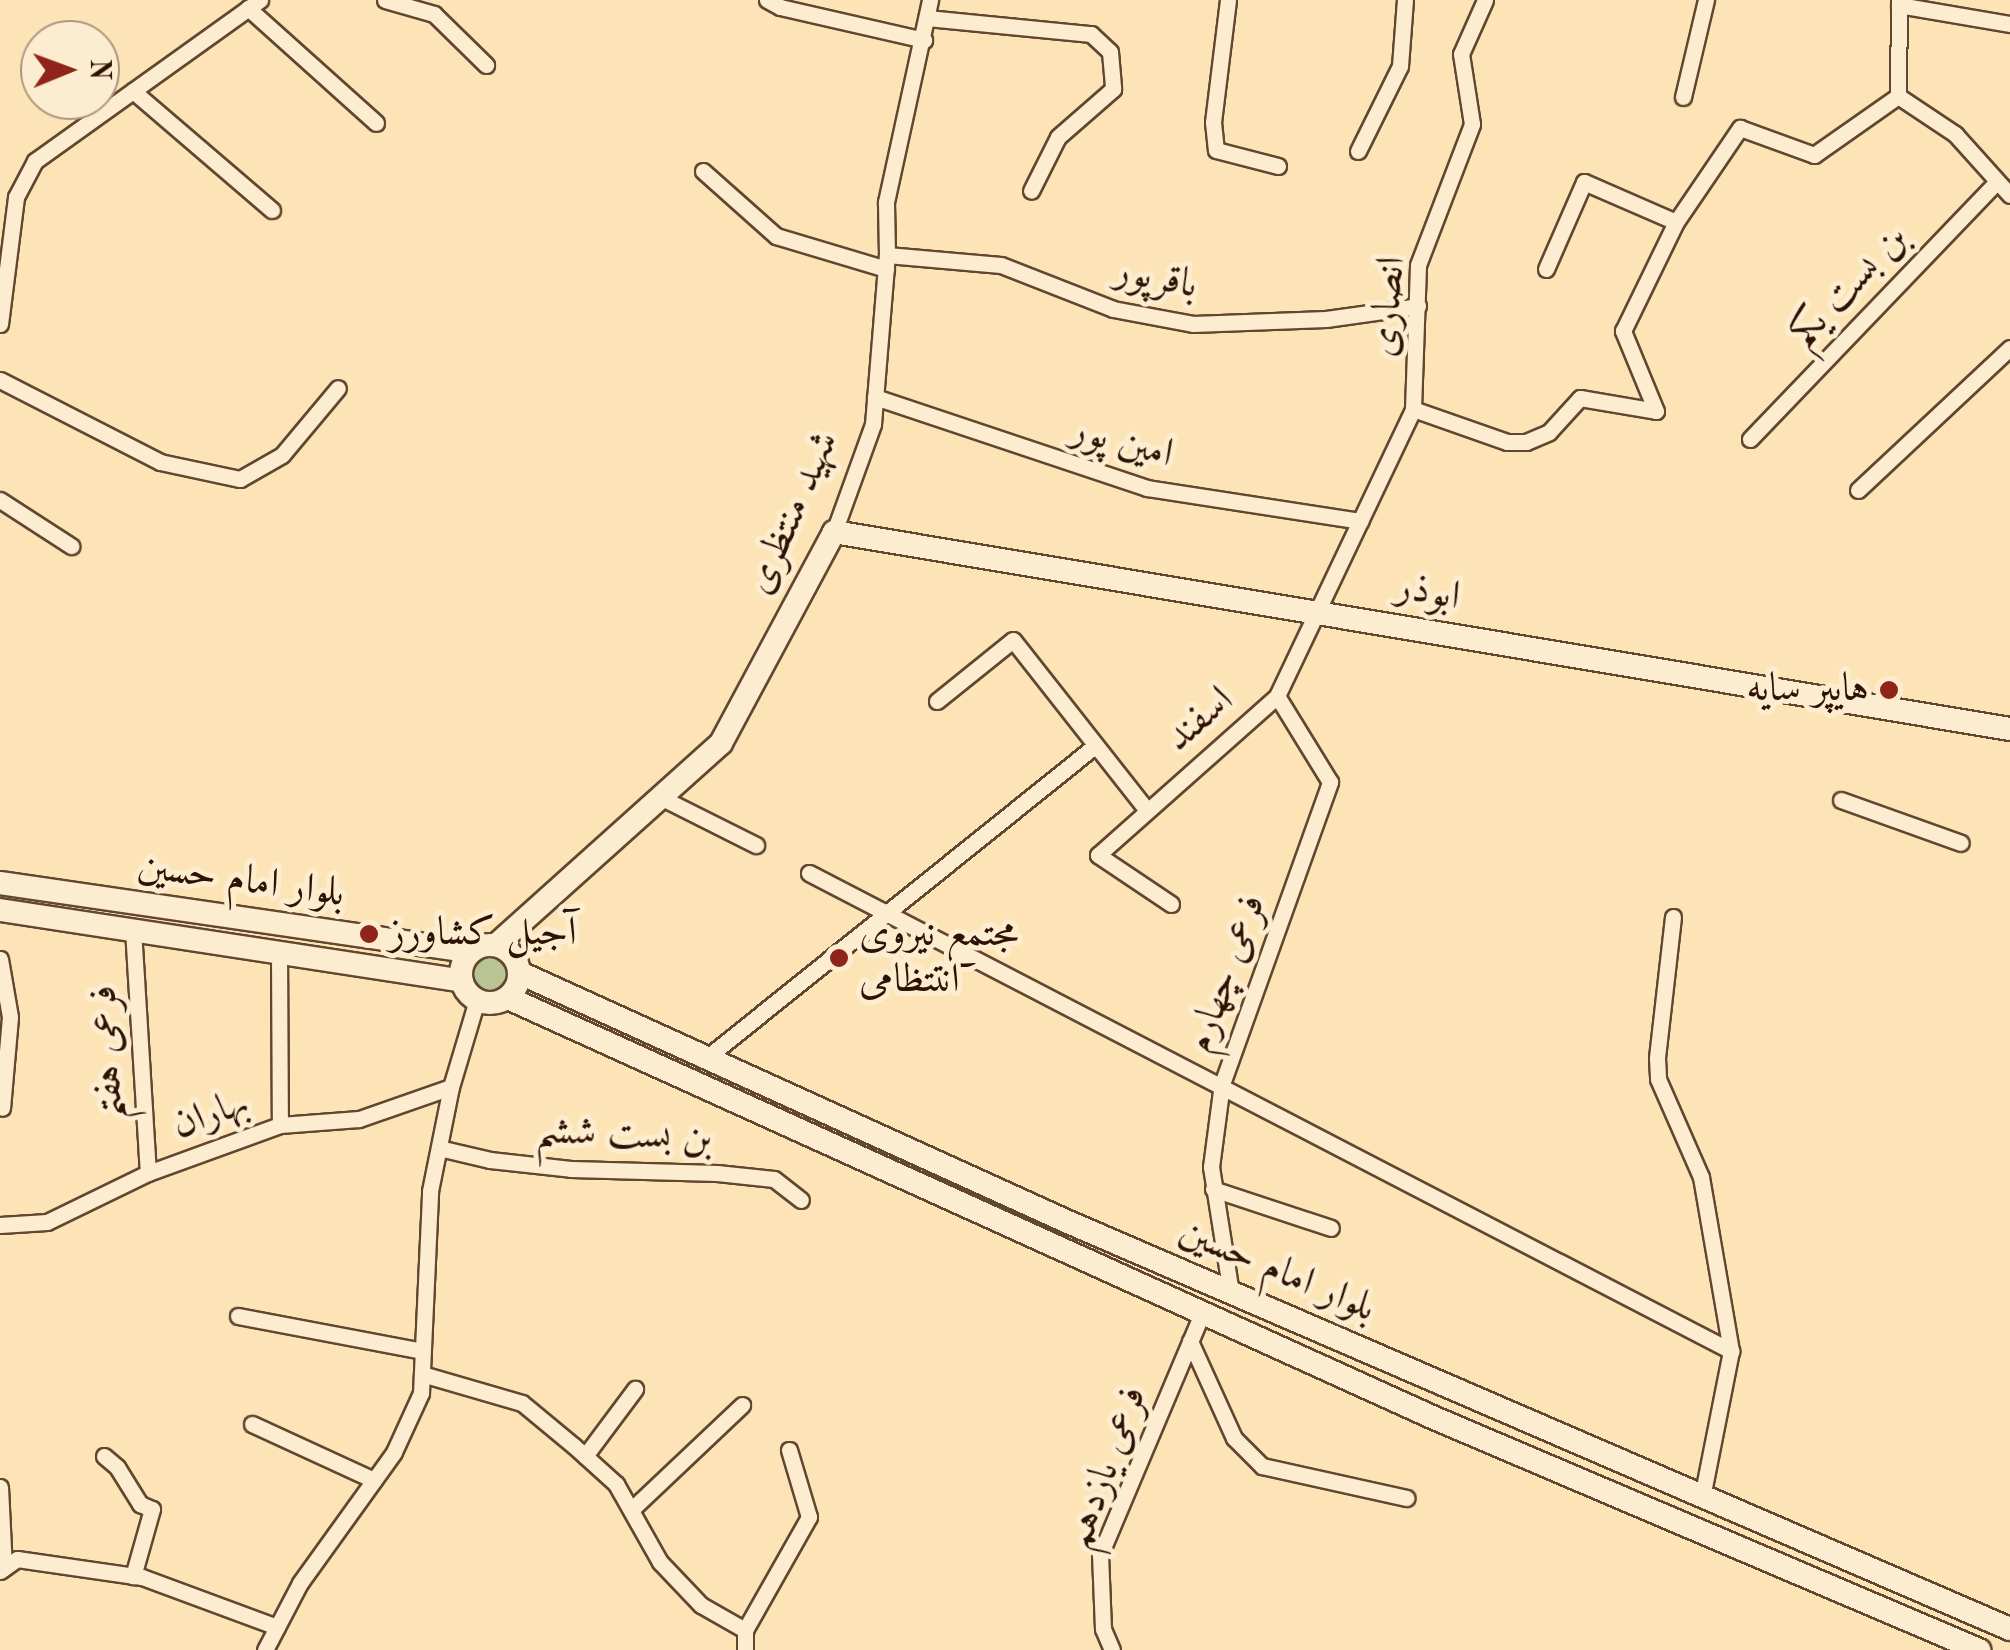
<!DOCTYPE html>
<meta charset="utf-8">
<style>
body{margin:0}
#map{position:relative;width:2010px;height:1650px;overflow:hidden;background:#fce4b6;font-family:"Old Standard TT",Amiri,serif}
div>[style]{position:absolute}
.green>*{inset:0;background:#b8c593}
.round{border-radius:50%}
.roads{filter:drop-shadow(2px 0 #624630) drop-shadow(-2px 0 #624630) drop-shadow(0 2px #624630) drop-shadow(0 -2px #624630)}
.street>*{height:15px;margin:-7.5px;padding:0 7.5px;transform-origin:7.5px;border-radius:7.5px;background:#fdedd0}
.secondary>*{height:22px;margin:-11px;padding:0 11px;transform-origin:11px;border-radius:11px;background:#fdedd0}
.secondary>.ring{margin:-11px;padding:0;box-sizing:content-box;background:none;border:22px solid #fdedd0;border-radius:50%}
.dots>*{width:28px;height:28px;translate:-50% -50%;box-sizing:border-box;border:5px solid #fdedd0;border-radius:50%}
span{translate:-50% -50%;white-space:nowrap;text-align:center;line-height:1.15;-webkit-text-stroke:10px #fdedd0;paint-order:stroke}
.street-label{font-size:40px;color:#2e1204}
.poi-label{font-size:40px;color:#2e1204}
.right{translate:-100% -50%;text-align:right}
.left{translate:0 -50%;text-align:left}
.north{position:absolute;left:20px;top:20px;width:100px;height:100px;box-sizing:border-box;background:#fdedd0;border:2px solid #aa957e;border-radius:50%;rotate:89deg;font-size:28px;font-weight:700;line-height:40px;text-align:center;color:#2e1204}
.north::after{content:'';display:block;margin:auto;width:35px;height:45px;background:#8f2418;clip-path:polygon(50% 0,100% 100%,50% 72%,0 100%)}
</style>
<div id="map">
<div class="green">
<div class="round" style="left:467px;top:951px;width:48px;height:48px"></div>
</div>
<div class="roads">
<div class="street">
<div style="left:385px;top:0;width:51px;rotate:15.9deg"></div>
<div style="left:434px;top:14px;width:73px;rotate:44.4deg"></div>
<div style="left:767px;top:0;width:15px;rotate:28deg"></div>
<div style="left:780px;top:7px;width:148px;rotate:12.9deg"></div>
<div style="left:1228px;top:0;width:123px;rotate:97deg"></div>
<div style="left:1213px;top:122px;width:28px;rotate:84deg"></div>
<div style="left:1216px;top:150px;width:64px;rotate:14.5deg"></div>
<div style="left:1899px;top:5px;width:113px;rotate:9.7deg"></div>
<div style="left:248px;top:8px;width:172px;rotate:41.9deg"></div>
<div style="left:927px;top:18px;width:165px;rotate:5.6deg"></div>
<div style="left:1091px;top:34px;width:26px;rotate:43deg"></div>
<div style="left:1110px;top:52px;width:37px;rotate:85deg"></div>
<div style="left:1113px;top:89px;width:73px;rotate:138.9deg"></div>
<div style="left:1058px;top:137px;width:60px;rotate:116.6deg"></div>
<div style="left:133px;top:91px;width:183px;rotate:40.6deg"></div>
<div style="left:1898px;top:96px;width:69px;rotate:33.7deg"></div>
<div style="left:1955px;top:134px;width:82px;rotate:48deg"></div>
<div style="left:1898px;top:96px;width:96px;rotate:-89.4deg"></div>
<div style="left:1683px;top:97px;width:100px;rotate:-76.7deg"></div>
<div style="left:1358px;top:151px;width:95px;rotate:-63.7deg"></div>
<div style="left:1400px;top:66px;width:66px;rotate:-85.7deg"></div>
<div style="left:703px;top:171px;width:98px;rotate:41.7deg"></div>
<div style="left:776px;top:236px;width:115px;rotate:16.7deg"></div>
<div style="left:887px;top:255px;width:114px;rotate:5deg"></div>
<div style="left:1001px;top:265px;width:120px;rotate:21.4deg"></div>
<div style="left:1113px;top:309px;width:81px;rotate:10.6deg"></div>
<div style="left:1193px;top:324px;width:133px;rotate:-2.2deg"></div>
<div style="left:1326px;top:319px;width:93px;rotate:-8deg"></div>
<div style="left:1546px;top:269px;width:95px;rotate:-66.4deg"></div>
<div style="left:1584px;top:182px;width:100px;rotate:23.5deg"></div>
<div style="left:0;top:324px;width:128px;rotate:-82.8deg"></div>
<div style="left:16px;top:197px;width:41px;rotate:-62.2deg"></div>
<div style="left:35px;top:161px;width:277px;rotate:-35.6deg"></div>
<div style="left:0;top:380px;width:180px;rotate:27.1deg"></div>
<div style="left:160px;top:462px;width:82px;rotate:12deg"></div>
<div style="left:240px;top:479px;width:48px;rotate:-29.7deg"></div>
<div style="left:282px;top:455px;width:87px;rotate:-50.1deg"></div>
<div style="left:875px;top:397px;width:287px;rotate:18.5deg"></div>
<div style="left:1147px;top:488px;width:216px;rotate:8.8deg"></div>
<div style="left:1413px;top:409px;width:100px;rotate:19.3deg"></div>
<div style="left:1507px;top:442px;width:19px"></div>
<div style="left:1526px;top:442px;width:25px;rotate:-23deg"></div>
<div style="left:1549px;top:432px;width:46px;rotate:-47.6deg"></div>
<div style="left:1580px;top:398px;width:77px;rotate:9.7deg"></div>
<div style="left:1656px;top:411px;width:87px;rotate:-112.4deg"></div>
<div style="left:1623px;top:331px;width:121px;rotate:-64.1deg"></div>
<div style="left:1676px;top:222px;width:114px;rotate:-55.8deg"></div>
<div style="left:1740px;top:128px;width:79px;rotate:20deg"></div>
<div style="left:1814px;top:155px;width:103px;rotate:-35.1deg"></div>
<div style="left:1750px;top:439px;width:357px;rotate:-46.2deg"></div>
<div style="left:1858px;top:490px;width:208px;rotate:-43.1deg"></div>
<div style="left:0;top:500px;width:85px;rotate:32.9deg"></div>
<div style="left:834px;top:532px;width:115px;rotate:-70.1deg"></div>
<div style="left:873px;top:424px;width:170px;rotate:-85.3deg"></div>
<div style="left:887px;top:255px;width:53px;rotate:-91.1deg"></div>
<div style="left:886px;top:202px;width:207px;rotate:-77.7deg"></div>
<div style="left:937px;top:701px;width:97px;rotate:-38.8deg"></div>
<div style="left:1013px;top:640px;width:216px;rotate:51.8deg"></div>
<div style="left:664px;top:799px;width:103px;rotate:26.6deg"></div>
<div style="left:1841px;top:800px;width:127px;rotate:19.7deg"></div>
<div style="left:809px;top:873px;width:1039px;rotate:27.4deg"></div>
<div style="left:1171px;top:904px;width:88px;rotate:-146.1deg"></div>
<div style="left:1098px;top:855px;width:239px;rotate:-41.6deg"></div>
<div style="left:1277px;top:696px;width:318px;rotate:-64.6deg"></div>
<div style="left:1413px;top:409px;width:144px;rotate:-88deg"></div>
<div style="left:1418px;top:265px;width:151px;rotate:-69deg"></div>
<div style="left:1472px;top:124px;width:71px;rotate:-98.9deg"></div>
<div style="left:1461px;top:54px;width:59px;rotate:-66deg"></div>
<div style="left:1673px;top:917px;width:142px;rotate:96.5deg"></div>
<div style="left:1657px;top:1058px;width:21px;rotate:87deg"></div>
<div style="left:1658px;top:1079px;width:107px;rotate:66.3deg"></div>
<div style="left:1701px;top:1177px;width:177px;rotate:80.2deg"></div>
<div style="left:1731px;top:1351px;width:145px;rotate:101.2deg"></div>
<div style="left:133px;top:929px;width:244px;rotate:86.5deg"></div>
<div style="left:279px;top:951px;width:174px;rotate:89.7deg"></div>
<div style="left:0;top:959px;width:59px;rotate:80.2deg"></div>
<div style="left:10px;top:1017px;width:91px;rotate:95deg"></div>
<div style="left:705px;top:1059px;width:501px;rotate:-38.77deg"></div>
<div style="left:439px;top:1148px;width:52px;rotate:13.2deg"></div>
<div style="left:490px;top:1160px;width:81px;rotate:6.3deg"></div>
<div style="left:571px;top:1169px;width:146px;rotate:1.6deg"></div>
<div style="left:717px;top:1173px;width:57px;rotate:6deg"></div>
<div style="left:774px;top:1179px;width:34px;rotate:38deg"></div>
<div style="left:1213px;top:1189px;width:124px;rotate:18.3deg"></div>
<div style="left:0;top:1225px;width:47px;rotate:-3.7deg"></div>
<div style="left:47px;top:1222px;width:112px;rotate:-25.9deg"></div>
<div style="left:148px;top:1173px;width:140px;rotate:-20deg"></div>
<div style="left:280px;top:1125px;width:79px;rotate:-4.3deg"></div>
<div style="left:359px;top:1119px;width:97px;rotate:-19.2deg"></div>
<div style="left:1231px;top:1293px;width:128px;rotate:-99deg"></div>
<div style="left:1211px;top:1167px;width:84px;rotate:-82.5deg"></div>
<div style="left:1222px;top:1084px;width:321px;rotate:-70.3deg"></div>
<div style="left:1330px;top:782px;width:101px;rotate:-121.6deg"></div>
<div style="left:238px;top:1316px;width:188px;rotate:10.7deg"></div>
<div style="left:1190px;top:1341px;width:107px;rotate:65.6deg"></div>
<div style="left:1234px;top:1438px;width:40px;rotate:45deg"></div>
<div style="left:1262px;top:1466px;width:148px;rotate:12.5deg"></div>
<div style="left:422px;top:1374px;width:104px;rotate:16.2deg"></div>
<div style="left:522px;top:1403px;width:67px;rotate:39.6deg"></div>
<div style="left:574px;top:1446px;width:57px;rotate:42.1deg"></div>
<div style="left:616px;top:1484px;width:90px;rotate:60.6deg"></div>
<div style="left:660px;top:1562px;width:59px;rotate:46.4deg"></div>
<div style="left:701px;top:1605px;width:51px;rotate:29.6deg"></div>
<div style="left:745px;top:1630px;width:20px;rotate:90deg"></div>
<div style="left:252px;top:1424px;width:134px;rotate:24.7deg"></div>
<div style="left:104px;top:1456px;width:17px;rotate:40deg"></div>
<div style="left:117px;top:1467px;width:44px;rotate:58.1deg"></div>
<div style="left:140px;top:1504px;width:13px;rotate:23deg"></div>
<div style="left:152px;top:1509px;width:70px;rotate:105.8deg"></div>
<div style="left:585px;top:1456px;width:84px;rotate:-53.3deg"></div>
<div style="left:0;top:1487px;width:81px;rotate:87.2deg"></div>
<div style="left:631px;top:1510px;width:153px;rotate:-43.4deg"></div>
<div style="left:0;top:1571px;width:21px;rotate:-35deg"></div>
<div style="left:17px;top:1559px;width:126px;rotate:8.2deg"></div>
<div style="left:142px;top:1577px;width:144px;rotate:20.3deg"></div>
<div style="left:745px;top:1630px;width:130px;rotate:-60.5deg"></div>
<div style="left:809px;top:1517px;width:70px;rotate:-106.6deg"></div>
<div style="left:265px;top:1650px;width:76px;rotate:-62.4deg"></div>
<div style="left:300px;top:1583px;width:161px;rotate:-54.3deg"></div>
<div style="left:394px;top:1452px;width:65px;rotate:-65.4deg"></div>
<div style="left:421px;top:1393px;width:202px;rotate:-87.4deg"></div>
<div style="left:430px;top:1191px;width:106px;rotate:-78.6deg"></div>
<div style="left:451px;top:1087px;width:91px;rotate:-73.4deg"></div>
<div style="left:1112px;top:1650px;width:23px;rotate:-113deg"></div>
<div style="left:1103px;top:1629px;width:74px;rotate:-92.3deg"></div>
<div style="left:1100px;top:1555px;width:263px;rotate:-67.1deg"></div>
</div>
<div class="secondary">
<div style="left:0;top:883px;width:476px;rotate:8.3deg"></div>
<div style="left:0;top:910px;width:467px;rotate:8.7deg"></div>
<div class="ring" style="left:461px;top:945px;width:36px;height:36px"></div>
<div style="left:496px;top:945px;width:302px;rotate:-41.9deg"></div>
<div style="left:721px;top:743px;width:239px;rotate:-61.8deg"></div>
<div style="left:834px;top:532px;width:1192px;rotate:9.51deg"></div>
<div style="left:520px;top:973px;width:602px;rotate:24.44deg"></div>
<div style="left:1068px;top:1222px;width:1026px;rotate:23.37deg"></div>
<div style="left:508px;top:998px;width:1015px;rotate:24.39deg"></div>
<div style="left:1432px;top:1417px;width:595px;rotate:23.07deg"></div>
</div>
</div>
<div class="dots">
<div style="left:1889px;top:690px;background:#8f2418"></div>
<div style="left:369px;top:934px;background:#8f2418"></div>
<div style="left:839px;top:958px;background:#8f2418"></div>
</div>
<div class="street-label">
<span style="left:1156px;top:279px;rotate:11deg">باقرپور</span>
<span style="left:1850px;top:287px;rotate:-46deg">بن بست یکم</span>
<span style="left:1389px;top:307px;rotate:-85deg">انصاری</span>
<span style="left:1122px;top:443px;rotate:15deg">امین پور</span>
<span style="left:793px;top:513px;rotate:-66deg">شهید منتظری</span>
<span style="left:1428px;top:593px;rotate:10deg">ابوذر</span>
<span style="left:1200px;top:720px;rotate:-41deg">اسفند</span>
<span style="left:241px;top:881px;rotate:8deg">بلوار امام حسین</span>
<span style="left:1227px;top:974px;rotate:-70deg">فرعی چهارم</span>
<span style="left:108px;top:1053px;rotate:-93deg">فرعی هفتم</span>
<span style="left:211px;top:1115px;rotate:-20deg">بهاران</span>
<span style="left:624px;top:1136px;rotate:3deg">بن بست ششم</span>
<span style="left:1277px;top:1271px;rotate:23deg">بلوار امام حسین</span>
<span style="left:1107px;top:1468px;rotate:-70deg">فرعی یازدهم</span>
</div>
<div class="poi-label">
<span class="right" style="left:1869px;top:690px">هایپر‌ سایه</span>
<span class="left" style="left:389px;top:934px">آجیل کشاورز</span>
<span class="left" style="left:859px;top:958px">مجتمع نیروی<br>انتتظامی</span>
</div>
<div class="north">N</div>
</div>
